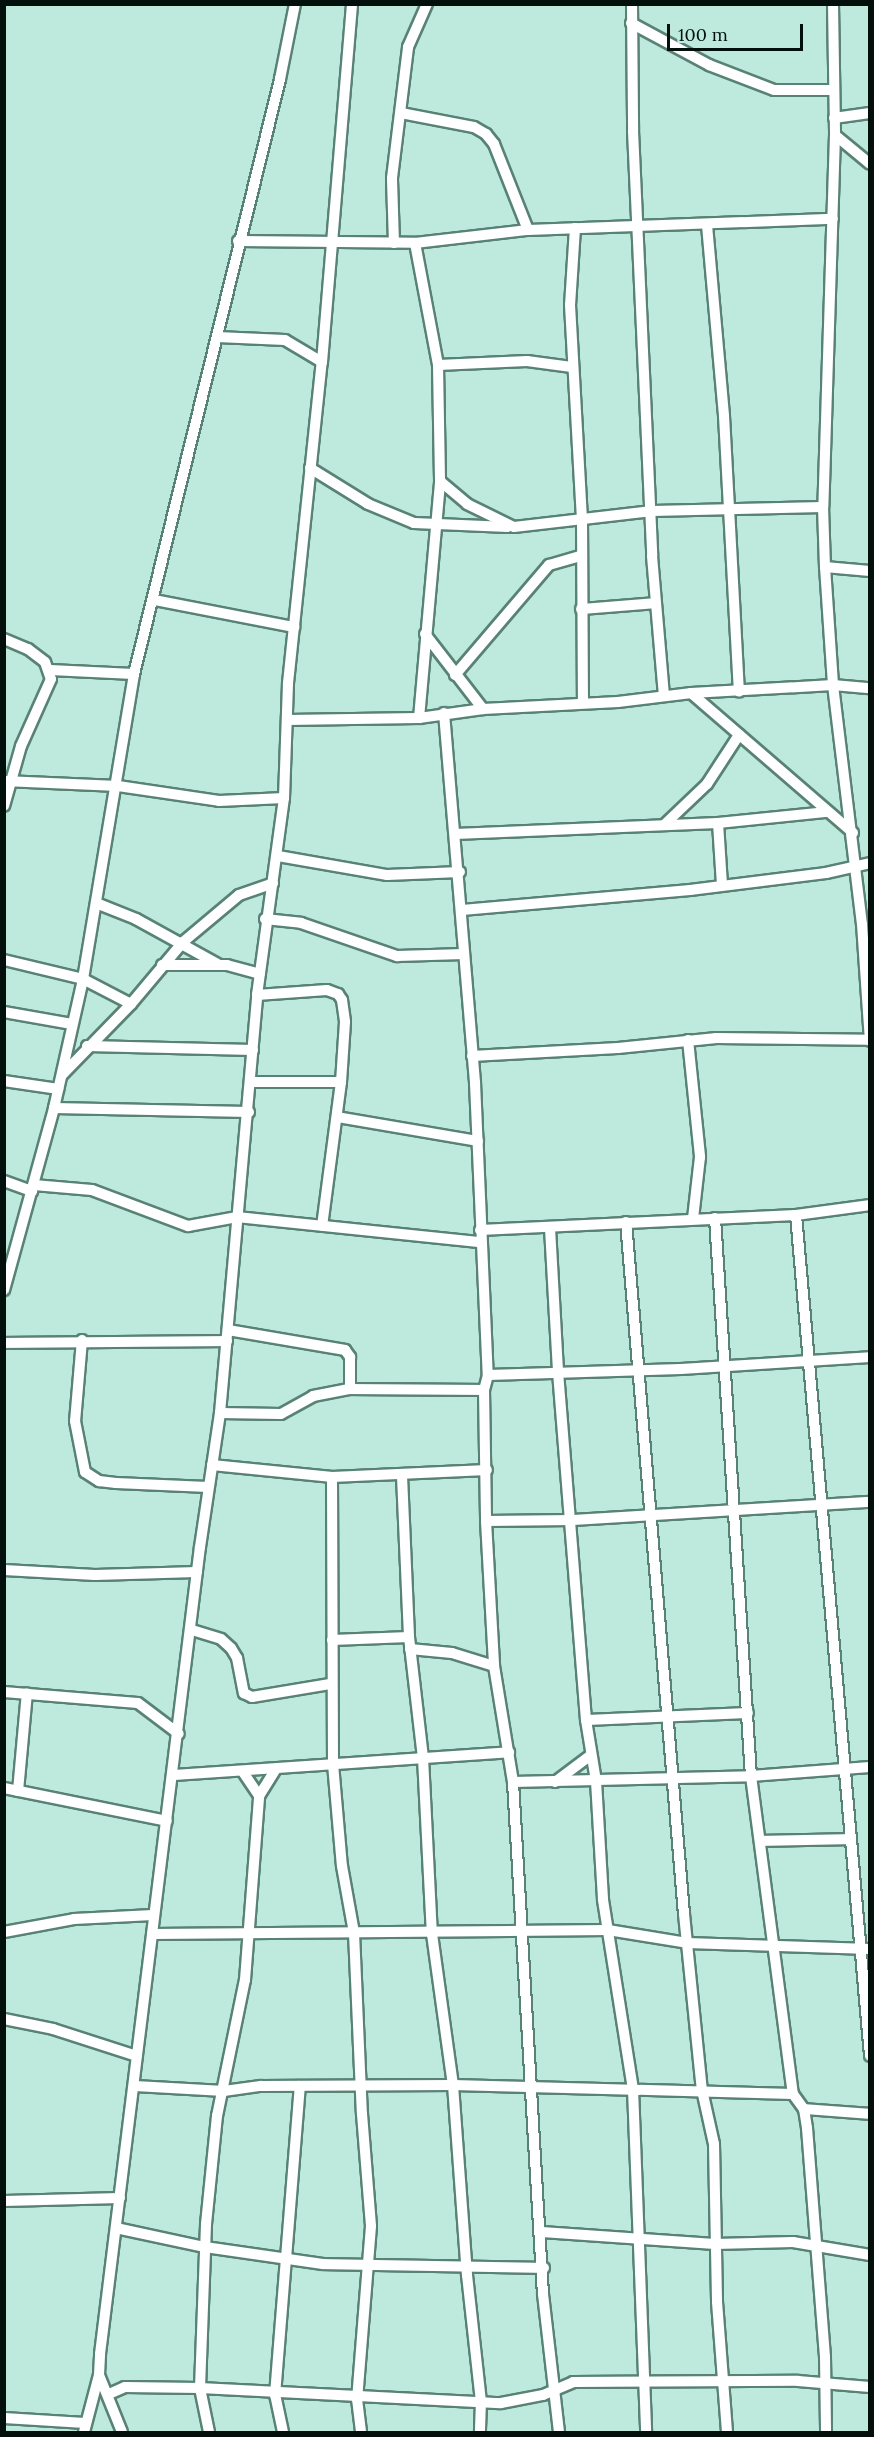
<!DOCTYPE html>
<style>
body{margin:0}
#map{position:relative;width:874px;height:2437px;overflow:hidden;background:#bdeadc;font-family:Lora,serif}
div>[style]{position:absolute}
.roads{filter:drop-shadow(2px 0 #598276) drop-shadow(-2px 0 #598276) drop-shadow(0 2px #598276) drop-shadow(0 -2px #598276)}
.minor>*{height:10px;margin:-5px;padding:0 5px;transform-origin:5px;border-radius:5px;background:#fff}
span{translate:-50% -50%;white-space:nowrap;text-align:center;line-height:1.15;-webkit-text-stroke:4.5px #bdeadc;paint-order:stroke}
.frame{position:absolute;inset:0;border:6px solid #020f0b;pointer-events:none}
.scale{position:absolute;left:667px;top:24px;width:136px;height:27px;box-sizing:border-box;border:3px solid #020f0b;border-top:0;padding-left:8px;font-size:18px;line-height:21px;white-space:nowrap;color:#020f0b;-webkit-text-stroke:4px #bdeadc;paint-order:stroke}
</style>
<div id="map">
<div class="roads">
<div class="minor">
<div style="left:632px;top:4px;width:127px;rotate:89.5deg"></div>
<div style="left:633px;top:131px;width:425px;rotate:87.4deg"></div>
<div style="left:652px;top:556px;width:140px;rotate:85.1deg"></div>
<div style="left:833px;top:4px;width:131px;rotate:89.1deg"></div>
<div style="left:835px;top:135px;width:372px;rotate:91.8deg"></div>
<div style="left:823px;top:507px;width:60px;rotate:88.1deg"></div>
<div style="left:825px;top:567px;width:118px;rotate:86.1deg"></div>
<div style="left:833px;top:685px;width:241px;rotate:83.1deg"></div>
<div style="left:862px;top:924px;width:117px;rotate:86.1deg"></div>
<div style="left:631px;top:23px;width:89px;rotate:28.3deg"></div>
<div style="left:709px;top:65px;width:70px;rotate:21deg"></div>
<div style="left:774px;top:90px;width:59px"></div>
<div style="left:401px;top:113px;width:74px;rotate:10.9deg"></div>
<div style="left:474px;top:127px;width:14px;rotate:30deg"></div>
<div style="left:486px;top:134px;width:13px;rotate:51deg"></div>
<div style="left:494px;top:144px;width:92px;rotate:68.4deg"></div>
<div style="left:834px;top:118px;width:36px;rotate:-8deg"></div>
<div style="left:835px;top:135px;width:45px;rotate:39.6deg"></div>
<div style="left:707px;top:225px;width:192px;rotate:84.9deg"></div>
<div style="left:724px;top:416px;width:276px;rotate:86.9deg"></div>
<div style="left:575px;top:228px;width:77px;rotate:93.7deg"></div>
<div style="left:570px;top:305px;width:213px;rotate:86.8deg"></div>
<div style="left:582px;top:518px;width:185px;rotate:89.7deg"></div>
<div style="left:238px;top:241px;width:177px;rotate:0.6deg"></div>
<div style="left:415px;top:243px;width:114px;rotate:-6.6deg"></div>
<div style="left:528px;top:230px;width:305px;rotate:-2.1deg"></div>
<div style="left:394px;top:243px;width:65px;rotate:-91.8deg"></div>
<div style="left:392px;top:178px;width:132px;rotate:-83deg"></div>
<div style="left:408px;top:47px;width:47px;rotate:-66.2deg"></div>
<div style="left:415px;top:243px;width:124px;rotate:79.3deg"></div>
<div style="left:438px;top:365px;width:116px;rotate:89deg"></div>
<div style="left:440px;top:481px;width:35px;rotate:40deg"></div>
<div style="left:467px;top:504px;width:52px;rotate:26.1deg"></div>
<div style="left:514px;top:527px;width:139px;rotate:-6.6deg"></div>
<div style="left:652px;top:511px;width:171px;rotate:-1.3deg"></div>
<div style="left:217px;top:337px;width:68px;rotate:2.5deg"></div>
<div style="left:285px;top:340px;width:43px;rotate:30.7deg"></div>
<div style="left:438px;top:365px;width:89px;rotate:-2.6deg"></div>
<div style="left:527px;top:361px;width:45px;rotate:7.6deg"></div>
<div style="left:310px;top:468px;width:68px;rotate:31.8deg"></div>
<div style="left:368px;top:504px;width:50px;rotate:22.4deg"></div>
<div style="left:414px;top:523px;width:94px;rotate:2.4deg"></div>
<div style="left:825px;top:567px;width:45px;rotate:5.1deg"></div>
<div style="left:155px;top:600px;width:142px;rotate:11deg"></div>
<div style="left:581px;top:609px;width:74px;rotate:-4.6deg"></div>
<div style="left:425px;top:634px;width:95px;rotate:52.3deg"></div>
<div style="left:4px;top:639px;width:26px;rotate:23deg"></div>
<div style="left:28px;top:649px;width:21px;rotate:37deg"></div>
<div style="left:45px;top:662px;width:18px;rotate:71deg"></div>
<div style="left:51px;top:679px;width:73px;rotate:114.1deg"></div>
<div style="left:21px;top:746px;width:62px;rotate:105.8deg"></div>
<div style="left:50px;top:670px;width:84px;rotate:2.7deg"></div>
<div style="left:455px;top:675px;width:145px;rotate:-49.5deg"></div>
<div style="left:549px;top:565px;width:32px;rotate:-16deg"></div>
<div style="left:691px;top:693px;width:214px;rotate:40.8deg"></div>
<div style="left:444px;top:713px;width:371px;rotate:85.2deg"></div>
<div style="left:475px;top:1083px;width:292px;rotate:87.5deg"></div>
<div style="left:488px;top:1375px;width:16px;rotate:105deg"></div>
<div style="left:484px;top:1390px;width:131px;rotate:89.1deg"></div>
<div style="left:486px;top:1521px;width:145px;rotate:86.8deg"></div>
<div style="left:494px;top:1666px;width:118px;rotate:80.7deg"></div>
<div style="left:513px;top:1782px;width:513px;rotate:86.65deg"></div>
<div style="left:543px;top:2294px;width:139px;rotate:83.4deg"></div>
<div style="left:419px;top:718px;width:238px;rotate:-84.9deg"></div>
<div style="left:287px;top:720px;width:132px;rotate:-0.9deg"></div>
<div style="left:419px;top:718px;width:65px;rotate:-8deg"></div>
<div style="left:483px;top:709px;width:135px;rotate:-3deg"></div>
<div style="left:618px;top:702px;width:74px;rotate:-7deg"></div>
<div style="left:691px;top:693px;width:142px;rotate:-3.2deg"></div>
<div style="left:833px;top:685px;width:37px;rotate:5deg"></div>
<div style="left:4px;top:781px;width:114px;rotate:2.5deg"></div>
<div style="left:118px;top:786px;width:102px;rotate:8.4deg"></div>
<div style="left:219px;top:801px;width:65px;rotate:-2.6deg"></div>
<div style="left:718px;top:823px;width:62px;rotate:86.3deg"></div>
<div style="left:665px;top:824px;width:58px;rotate:-43.6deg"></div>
<div style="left:707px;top:784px;width:59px;rotate:-56.9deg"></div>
<div style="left:455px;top:834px;width:263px;rotate:-2.4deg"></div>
<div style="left:718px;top:823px;width:110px;rotate:-5.8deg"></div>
<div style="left:278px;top:856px;width:111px;rotate:9.9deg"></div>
<div style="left:387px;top:875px;width:73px;rotate:-2.4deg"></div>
<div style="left:96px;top:903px;width:43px;rotate:21.8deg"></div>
<div style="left:136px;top:919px;width:94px;rotate:28.8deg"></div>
<div style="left:462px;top:910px;width:229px;rotate:-5deg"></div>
<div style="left:690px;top:890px;width:137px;rotate:-7.1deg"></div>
<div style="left:826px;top:873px;width:45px;rotate:-12.8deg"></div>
<div style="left:265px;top:919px;width:36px;rotate:6deg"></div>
<div style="left:301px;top:923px;width:102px;rotate:19deg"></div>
<div style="left:397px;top:956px;width:67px;rotate:-1.7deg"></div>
<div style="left:4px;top:960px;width:81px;rotate:13.5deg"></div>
<div style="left:83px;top:979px;width:54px;rotate:27.5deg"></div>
<div style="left:162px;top:965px;width:65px"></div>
<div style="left:227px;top:965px;width:34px;rotate:15deg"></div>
<div style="left:257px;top:995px;width:70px;rotate:-4.1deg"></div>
<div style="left:327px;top:990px;width:12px;rotate:20deg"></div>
<div style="left:338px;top:994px;width:7px;rotate:56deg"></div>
<div style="left:342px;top:1000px;width:22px;rotate:82deg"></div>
<div style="left:345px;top:1022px;width:60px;rotate:93.8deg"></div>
<div style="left:341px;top:1082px;width:145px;rotate:97.5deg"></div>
<div style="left:4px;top:1012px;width:69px;rotate:10deg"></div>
<div style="left:688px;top:1040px;width:118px;rotate:84.1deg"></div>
<div style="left:700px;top:1157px;width:61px;rotate:96.5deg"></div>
<div style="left:87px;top:1046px;width:166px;rotate:1.4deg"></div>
<div style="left:472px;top:1056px;width:146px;rotate:-3.1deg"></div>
<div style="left:618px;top:1048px;width:99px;rotate:-5.8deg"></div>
<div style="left:716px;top:1038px;width:153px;rotate:0.7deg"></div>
<div style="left:62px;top:1075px;width:99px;rotate:-45.8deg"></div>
<div style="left:131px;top:1004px;width:81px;rotate:-50deg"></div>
<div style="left:183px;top:942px;width:73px;rotate:-40deg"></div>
<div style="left:239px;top:895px;width:36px;rotate:-19deg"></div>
<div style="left:4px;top:1081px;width:55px;rotate:8.4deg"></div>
<div style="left:251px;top:1082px;width:90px"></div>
<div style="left:54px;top:1108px;width:195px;rotate:1.2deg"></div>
<div style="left:337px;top:1117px;width:143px;rotate:9.7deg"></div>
<div style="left:4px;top:1181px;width:30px;rotate:20deg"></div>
<div style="left:34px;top:1185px;width:58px;rotate:4.9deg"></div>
<div style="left:92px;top:1190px;width:103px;rotate:20.6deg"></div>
<div style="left:188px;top:1226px;width:50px;rotate:-10.4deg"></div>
<div style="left:237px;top:1217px;width:245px;rotate:5.9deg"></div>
<div style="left:796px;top:1215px;width:844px;rotate:84.97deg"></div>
<div style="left:715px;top:1218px;width:559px;rotate:86.31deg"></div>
<div style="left:751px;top:1776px;width:321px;rotate:82.5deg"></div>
<div style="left:793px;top:2094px;width:19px;rotate:54deg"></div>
<div style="left:804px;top:2109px;width:19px;rotate:81deg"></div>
<div style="left:807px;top:2128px;width:230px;rotate:85.5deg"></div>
<div style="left:825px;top:2357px;width:75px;rotate:89.2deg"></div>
<div style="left:626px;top:1222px;width:694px;rotate:85.21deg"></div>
<div style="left:684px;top:1914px;width:177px;rotate:84.2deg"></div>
<div style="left:702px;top:2090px;width:55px;rotate:77.5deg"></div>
<div style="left:714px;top:2144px;width:158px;rotate:88.9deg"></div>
<div style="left:717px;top:2302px;width:130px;rotate:85.6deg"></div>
<div style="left:550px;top:1228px;width:144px;rotate:86.8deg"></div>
<div style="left:558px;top:1372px;width:349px;rotate:85.4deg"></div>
<div style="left:586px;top:1720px;width:62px;rotate:80.7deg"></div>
<div style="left:596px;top:1781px;width:119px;rotate:86.6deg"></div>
<div style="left:603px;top:1900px;width:191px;rotate:81deg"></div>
<div style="left:633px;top:2089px;width:343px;rotate:87.8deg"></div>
<div style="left:480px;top:1230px;width:316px;rotate:-2.7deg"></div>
<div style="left:796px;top:1215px;width:75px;rotate:-7.7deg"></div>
<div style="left:4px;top:1290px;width:189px;rotate:-74.6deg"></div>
<div style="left:54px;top:1108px;width:132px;rotate:-77.3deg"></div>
<div style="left:83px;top:979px;width:309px;rotate:-80.5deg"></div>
<div style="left:134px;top:674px;width:613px;rotate:-76.21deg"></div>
<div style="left:280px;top:79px;width:76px;rotate:-78.7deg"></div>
<div style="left:228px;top:1330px;width:119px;rotate:9.7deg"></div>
<div style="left:345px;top:1350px;width:9px;rotate:54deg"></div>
<div style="left:350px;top:1357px;width:32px;rotate:90deg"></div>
<div style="left:82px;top:1340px;width:81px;rotate:94.9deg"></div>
<div style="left:75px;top:1421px;width:52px;rotate:78.9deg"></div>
<div style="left:85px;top:1472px;width:17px;rotate:33deg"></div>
<div style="left:99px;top:1481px;width:17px;rotate:7deg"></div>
<div style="left:116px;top:1483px;width:92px;rotate:2.5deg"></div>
<div style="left:4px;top:1343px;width:223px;rotate:-0.5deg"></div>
<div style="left:488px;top:1375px;width:193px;rotate:-1.8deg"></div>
<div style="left:681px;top:1369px;width:189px;rotate:-3.6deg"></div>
<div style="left:220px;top:1413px;width:61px;rotate:0.9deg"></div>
<div style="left:281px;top:1414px;width:37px;rotate:-29deg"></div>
<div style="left:313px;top:1396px;width:38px;rotate:-11deg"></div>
<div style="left:350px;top:1389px;width:134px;rotate:0.4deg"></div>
<div style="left:212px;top:1465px;width:121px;rotate:5.7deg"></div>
<div style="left:332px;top:1477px;width:155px;rotate:-2.6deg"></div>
<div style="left:402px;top:1476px;width:161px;rotate:87.5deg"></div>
<div style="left:409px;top:1637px;width:122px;rotate:83.4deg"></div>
<div style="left:423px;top:1758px;width:176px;rotate:87.1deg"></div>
<div style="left:432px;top:1934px;width:152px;rotate:82.1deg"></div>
<div style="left:453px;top:2085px;width:191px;rotate:85.8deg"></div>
<div style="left:467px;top:2275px;width:127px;rotate:83.7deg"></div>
<div style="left:481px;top:2401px;width:31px;rotate:92deg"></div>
<div style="left:332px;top:1477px;width:287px;rotate:89.8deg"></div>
<div style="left:333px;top:1764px;width:102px;rotate:85deg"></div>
<div style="left:342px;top:1866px;width:68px;rotate:79.8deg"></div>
<div style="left:354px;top:1933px;width:181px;rotate:87.5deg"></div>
<div style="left:362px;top:2114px;width:112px;rotate:85.4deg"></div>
<div style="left:371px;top:2226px;width:174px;rotate:94.6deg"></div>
<div style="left:357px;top:2399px;width:33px;rotate:83deg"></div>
<div style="left:486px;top:1521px;width:87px;rotate:-0.7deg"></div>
<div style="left:573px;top:1520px;width:298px;rotate:-3.5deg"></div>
<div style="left:4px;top:1570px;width:91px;rotate:3.1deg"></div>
<div style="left:95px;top:1575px;width:102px;rotate:-1.7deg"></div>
<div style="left:192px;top:1630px;width:30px;rotate:17deg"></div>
<div style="left:221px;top:1639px;width:13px;rotate:42deg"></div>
<div style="left:231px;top:1648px;width:12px;rotate:59deg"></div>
<div style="left:237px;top:1658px;width:36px;rotate:79deg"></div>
<div style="left:244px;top:1693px;width:9px;rotate:27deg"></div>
<div style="left:252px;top:1697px;width:79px;rotate:-9.5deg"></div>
<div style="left:332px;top:1640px;width:77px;rotate:-2.2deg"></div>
<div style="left:410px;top:1649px;width:42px;rotate:5.4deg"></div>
<div style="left:452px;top:1653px;width:44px;rotate:17.2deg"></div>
<div style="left:4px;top:1692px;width:134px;rotate:4.7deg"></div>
<div style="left:138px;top:1703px;width:51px;rotate:37.1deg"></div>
<div style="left:586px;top:1720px;width:162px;rotate:-2.5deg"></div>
<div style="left:243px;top:1772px;width:29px;rotate:56deg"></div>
<div style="left:174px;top:1775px;width:336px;rotate:-3.9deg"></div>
<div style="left:513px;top:1782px;width:238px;rotate:-1.4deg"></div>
<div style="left:751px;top:1776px;width:119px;rotate:-4.3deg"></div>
<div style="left:555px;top:1782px;width:45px;rotate:-36.9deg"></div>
<div style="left:4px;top:1788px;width:166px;rotate:11.4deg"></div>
<div style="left:18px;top:1791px;width:98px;rotate:-84.8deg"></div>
<div style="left:762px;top:1841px;width:88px;rotate:-1.3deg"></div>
<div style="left:4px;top:1932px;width:71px;rotate:-10.5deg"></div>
<div style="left:74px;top:1919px;width:79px;rotate:-2.9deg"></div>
<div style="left:152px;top:1934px;width:456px;rotate:-0.5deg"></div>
<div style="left:608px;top:1930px;width:80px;rotate:9.3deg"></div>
<div style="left:687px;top:1943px;width:183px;rotate:1.9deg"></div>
<div style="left:4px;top:2019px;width:50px;rotate:11.5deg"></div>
<div style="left:53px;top:2029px;width:88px;rotate:17.8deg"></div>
<div style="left:135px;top:2086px;width:89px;rotate:3.2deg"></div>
<div style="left:224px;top:2091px;width:37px;rotate:-8deg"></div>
<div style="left:261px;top:2086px;width:192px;rotate:-0.3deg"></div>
<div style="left:453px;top:2085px;width:340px;rotate:1.5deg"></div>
<div style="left:804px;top:2109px;width:66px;rotate:4.3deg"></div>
<div style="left:4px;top:2201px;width:116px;rotate:-1.5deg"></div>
<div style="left:116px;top:2228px;width:91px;rotate:12.1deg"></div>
<div style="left:205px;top:2247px;width:119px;rotate:8.2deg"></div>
<div style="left:323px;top:2264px;width:221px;rotate:1deg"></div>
<div style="left:542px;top:2232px;width:173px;rotate:4deg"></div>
<div style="left:715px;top:2244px;width:78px;rotate:-1.5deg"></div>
<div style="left:793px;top:2242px;width:78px;rotate:9.6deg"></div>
<div style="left:109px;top:2394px;width:17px;rotate:-24deg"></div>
<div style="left:125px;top:2387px;width:75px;rotate:0.8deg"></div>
<div style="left:200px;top:2388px;width:301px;rotate:2.9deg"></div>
<div style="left:501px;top:2403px;width:43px;rotate:-10.8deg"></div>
<div style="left:543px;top:2395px;width:33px;rotate:-23deg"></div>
<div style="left:573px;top:2382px;width:225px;rotate:-0.3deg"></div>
<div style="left:798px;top:2381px;width:72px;rotate:4.8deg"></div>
<div style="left:4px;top:2418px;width:81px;rotate:3.5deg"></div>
<div style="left:84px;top:2432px;width:59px;rotate:-75.3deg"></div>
<div style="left:122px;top:2432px;width:61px;rotate:-112deg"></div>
<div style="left:99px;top:2375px;width:21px;rotate:-87deg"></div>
<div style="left:100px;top:2354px;width:813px;rotate:-82.94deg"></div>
<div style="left:200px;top:1547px;width:135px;rotate:-81.5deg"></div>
<div style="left:220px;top:1413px;width:420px;rotate:-84.9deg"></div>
<div style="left:257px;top:995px;width:199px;rotate:-82.2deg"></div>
<div style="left:284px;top:798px;width:115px;rotate:-88deg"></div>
<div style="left:288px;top:683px;width:323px;rotate:-84deg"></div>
<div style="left:322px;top:362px;width:359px;rotate:-85.2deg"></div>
<div style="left:209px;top:2432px;width:45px;rotate:-101.6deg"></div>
<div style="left:200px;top:2388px;width:164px;rotate:-87.9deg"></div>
<div style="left:206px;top:2224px;width:109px;rotate:-84.2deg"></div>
<div style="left:217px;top:2116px;width:139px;rotate:-78.4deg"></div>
<div style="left:245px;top:1980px;width:185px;rotate:-85.6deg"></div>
<div style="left:259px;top:1796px;width:32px;rotate:-58deg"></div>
<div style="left:283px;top:2432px;width:38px;rotate:-102deg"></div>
<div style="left:275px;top:2395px;width:310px;rotate:-85.4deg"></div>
</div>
</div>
<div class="frame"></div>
<div class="scale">100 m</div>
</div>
